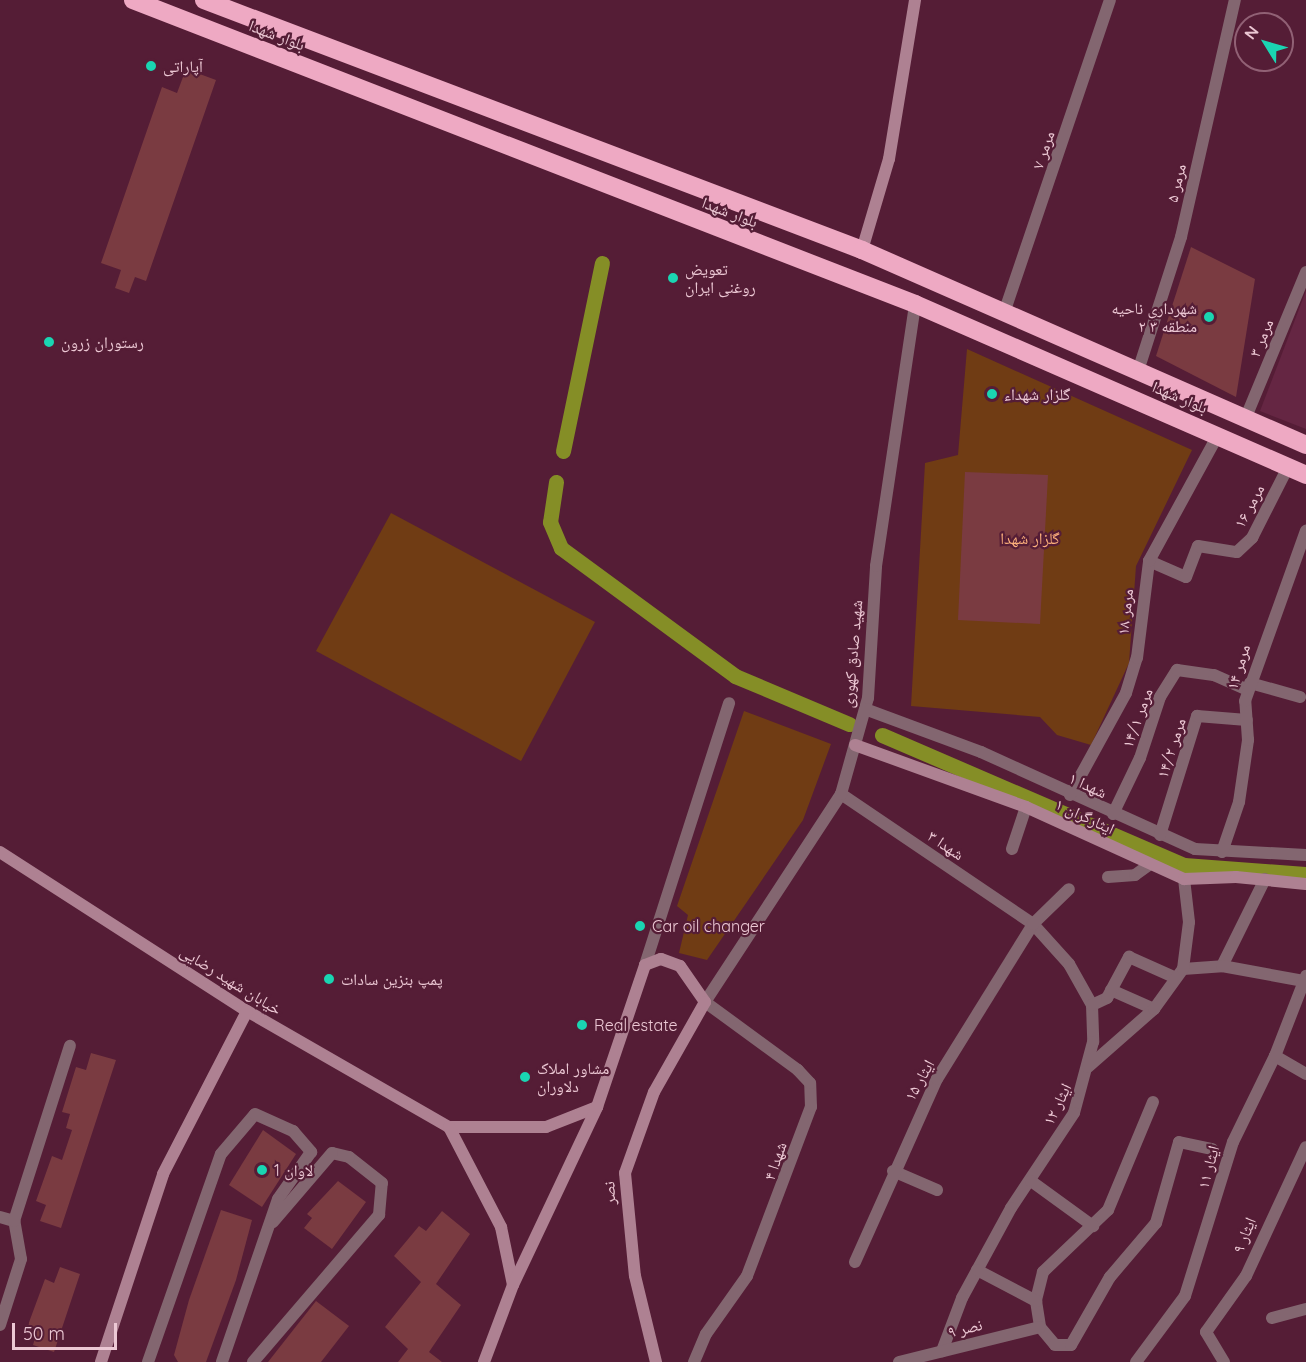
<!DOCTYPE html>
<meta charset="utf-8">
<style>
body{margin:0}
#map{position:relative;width:1306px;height:1362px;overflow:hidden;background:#551d36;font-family:Quicksand,"Noto Naskh Arabic",sans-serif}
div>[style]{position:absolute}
.built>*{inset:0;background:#652643}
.green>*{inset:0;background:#703c14}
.canal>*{height:15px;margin:-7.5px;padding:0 7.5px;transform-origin:7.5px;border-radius:7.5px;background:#858e26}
.building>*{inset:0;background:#7a3b41}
.street>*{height:12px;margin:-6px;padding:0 6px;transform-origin:6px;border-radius:6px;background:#836670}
.secondary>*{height:12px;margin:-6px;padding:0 6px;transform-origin:6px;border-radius:6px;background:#ae8192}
.highway>*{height:18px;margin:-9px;padding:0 9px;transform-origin:9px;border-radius:9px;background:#eea9c3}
.dots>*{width:16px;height:16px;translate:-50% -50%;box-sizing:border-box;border:3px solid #551d36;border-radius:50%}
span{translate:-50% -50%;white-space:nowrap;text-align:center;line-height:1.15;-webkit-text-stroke:4.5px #551d36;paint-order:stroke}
.street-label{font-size:16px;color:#ecc8d4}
.poi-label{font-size:16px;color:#ecc8d4}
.left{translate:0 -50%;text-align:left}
.right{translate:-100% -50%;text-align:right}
.park-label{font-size:16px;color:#fbaf7b}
.north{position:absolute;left:1234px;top:12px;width:60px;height:60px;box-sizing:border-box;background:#551d36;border:2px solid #916175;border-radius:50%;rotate:307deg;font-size:16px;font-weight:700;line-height:24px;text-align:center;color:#ecc8d4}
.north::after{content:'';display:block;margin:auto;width:21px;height:27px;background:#1ad5b2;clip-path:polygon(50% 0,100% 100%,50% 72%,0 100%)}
.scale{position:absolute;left:12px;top:1323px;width:105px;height:27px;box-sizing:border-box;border:3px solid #ecc8d4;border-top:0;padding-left:8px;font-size:18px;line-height:21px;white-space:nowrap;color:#ecc8d4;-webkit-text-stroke:4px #551d36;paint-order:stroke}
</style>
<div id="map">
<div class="built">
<div style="clip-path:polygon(1306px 291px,1306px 429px,1260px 411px)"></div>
</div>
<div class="green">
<div style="clip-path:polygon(967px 349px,1192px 450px,1136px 566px,1129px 663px,1091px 745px,1057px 735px,1040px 717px,911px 706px,925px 463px,958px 455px)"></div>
<div style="clip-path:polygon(391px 513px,595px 622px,521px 761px,316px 651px)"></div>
<div style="clip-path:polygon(744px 711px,831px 744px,803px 820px,707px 960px,679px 953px,688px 915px,677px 906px)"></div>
</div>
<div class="canal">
<div style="left:563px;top:451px;width:192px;rotate:-78.3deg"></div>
<div style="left:556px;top:482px;width:40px;rotate:98.5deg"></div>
<div style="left:550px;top:522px;width:28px;rotate:67deg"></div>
<div style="left:561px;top:548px;width:216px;rotate:36.3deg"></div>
<div style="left:735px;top:676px;width:124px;rotate:22.8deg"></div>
<div style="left:882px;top:735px;width:329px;rotate:23.3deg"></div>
<div style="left:1184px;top:865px;width:122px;rotate:4.2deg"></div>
</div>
<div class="building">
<div style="clip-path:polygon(186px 69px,216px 80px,146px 281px,135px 277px,129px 293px,115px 288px,121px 270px,101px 263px,162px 87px,177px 93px)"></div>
<div style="clip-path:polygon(1191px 247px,1255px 279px,1236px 397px,1156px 356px)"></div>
<div style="clip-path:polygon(965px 472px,1048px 475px,1040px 624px,958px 620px)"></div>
<div style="clip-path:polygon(91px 1053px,116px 1060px,61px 1228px,40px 1221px,46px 1205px,36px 1201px,52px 1156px,62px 1160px,72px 1130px,66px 1128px,70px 1114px,62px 1112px,76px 1067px,86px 1070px)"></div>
<div style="clip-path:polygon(263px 1130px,296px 1154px,262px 1207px,229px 1185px)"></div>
<div style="clip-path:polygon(338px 1181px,366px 1202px,332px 1249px,304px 1228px,312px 1218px,307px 1214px)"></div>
<div style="clip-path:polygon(221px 1210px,252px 1220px,236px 1280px,206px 1362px,178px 1362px,174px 1355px,189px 1300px)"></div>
<div style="clip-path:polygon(442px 1211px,470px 1234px,436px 1284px,461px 1305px,429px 1352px,442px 1362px,398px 1362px,408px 1349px,385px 1327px,421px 1282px,394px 1256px,419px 1226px,426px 1231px)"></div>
<div style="clip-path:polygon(60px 1267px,80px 1274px,54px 1352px,33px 1345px,38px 1328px,28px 1325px,45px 1279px,54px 1283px)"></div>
<div style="clip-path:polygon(316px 1301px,349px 1326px,321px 1362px,268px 1362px)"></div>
</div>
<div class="street">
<div style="left:1005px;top:310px;width:327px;rotate:-71.3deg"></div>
<div style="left:1138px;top:371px;width:141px;rotate:-72.2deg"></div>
<div style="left:1181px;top:237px;width:243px;rotate:-77.2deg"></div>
<div style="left:1246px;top:417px;width:157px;rotate:-67.5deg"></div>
<div style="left:1149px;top:561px;width:40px;rotate:23.4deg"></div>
<div style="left:1186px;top:577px;width:33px;rotate:-69deg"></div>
<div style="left:1198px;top:546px;width:39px;rotate:9deg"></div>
<div style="left:1237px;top:552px;width:21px;rotate:-43deg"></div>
<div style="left:1252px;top:538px;width:80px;rotate:-63.1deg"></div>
<div style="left:1250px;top:683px;width:52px;rotate:15.6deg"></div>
<div style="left:865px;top:709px;width:124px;rotate:20.3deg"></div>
<div style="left:981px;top:752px;width:235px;rotate:24.4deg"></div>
<div style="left:1195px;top:849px;width:111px;rotate:3.1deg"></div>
<div style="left:841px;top:794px;width:232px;rotate:34.1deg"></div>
<div style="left:1033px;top:924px;width:54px;rotate:48deg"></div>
<div style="left:1069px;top:964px;width:47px;rotate:60.7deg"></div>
<div style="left:1092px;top:1005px;width:37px;rotate:88deg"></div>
<div style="left:1093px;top:1042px;width:73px;rotate:105deg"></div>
<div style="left:1074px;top:1113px;width:114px;rotate:123.6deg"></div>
<div style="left:1011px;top:1208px;width:102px;rotate:118.6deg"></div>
<div style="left:962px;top:1298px;width:57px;rotate:110.7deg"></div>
<div style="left:1070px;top:795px;width:116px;rotate:-61.2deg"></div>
<div style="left:1126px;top:693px;width:37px;rotate:-73deg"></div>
<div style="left:1137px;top:658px;width:98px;rotate:-82.9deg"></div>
<div style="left:1149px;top:561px;width:144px;rotate:-61.3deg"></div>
<div style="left:1113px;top:814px;width:62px;rotate:-64.3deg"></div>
<div style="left:1140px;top:758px;width:64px;rotate:-71.8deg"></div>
<div style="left:1160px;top:697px;width:32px;rotate:-58deg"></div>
<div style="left:1177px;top:670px;width:37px;rotate:8deg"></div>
<div style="left:1214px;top:675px;width:37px;rotate:24deg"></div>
<div style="left:1160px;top:835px;width:125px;rotate:-72.7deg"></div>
<div style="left:1197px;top:716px;width:50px;rotate:4.6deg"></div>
<div style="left:1012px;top:849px;width:44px;rotate:-71.6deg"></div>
<div style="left:1222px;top:852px;width:53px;rotate:-71.2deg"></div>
<div style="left:1239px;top:802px;width:63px;rotate:-81.7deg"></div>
<div style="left:1248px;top:740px;width:39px;rotate:-94deg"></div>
<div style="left:1245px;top:701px;width:181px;rotate:-70.3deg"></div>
<div style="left:1108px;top:877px;width:27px;rotate:-4deg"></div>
<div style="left:1135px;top:875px;width:19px;rotate:-36deg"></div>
<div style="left:645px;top:965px;width:275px;rotate:-72.2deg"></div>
<div style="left:1222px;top:966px;width:97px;rotate:-63.7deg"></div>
<div style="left:1183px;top:969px;width:39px;rotate:-4deg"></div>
<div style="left:1222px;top:966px;width:83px;rotate:10.4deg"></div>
<div style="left:1111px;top:990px;width:47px;rotate:23.8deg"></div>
<div style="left:1092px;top:1005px;width:17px;rotate:-25deg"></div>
<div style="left:1107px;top:998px;width:47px;rotate:-61.8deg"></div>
<div style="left:1129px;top:957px;width:51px;rotate:24.1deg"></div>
<div style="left:1275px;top:1056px;width:36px;rotate:30deg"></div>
<div style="left:1088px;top:1067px;width:88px;rotate:-41.3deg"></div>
<div style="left:1154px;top:1009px;width:49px;rotate:-54.1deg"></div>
<div style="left:1183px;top:969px;width:47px;rotate:-82.7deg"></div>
<div style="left:1189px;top:922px;width:43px;rotate:-96.6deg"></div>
<div style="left:1153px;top:1102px;width:117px;rotate:112.6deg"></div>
<div style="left:1108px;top:1210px;width:90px;rotate:136.4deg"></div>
<div style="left:1043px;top:1272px;width:30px;rotate:104deg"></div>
<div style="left:1036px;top:1301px;width:26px;rotate:81deg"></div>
<div style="left:1040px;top:1327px;width:23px;rotate:50deg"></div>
<div style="left:1055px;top:1345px;width:16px"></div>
<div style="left:1071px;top:1345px;width:78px;rotate:-60.2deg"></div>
<div style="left:1110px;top:1277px;width:71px;rotate:-49.6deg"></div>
<div style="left:1156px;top:1223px;width:84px;rotate:-74.1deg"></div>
<div style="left:1179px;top:1142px;width:34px;rotate:12deg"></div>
<div style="left:893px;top:1171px;width:48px;rotate:23.4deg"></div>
<div style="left:1031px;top:1181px;width:77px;rotate:36deg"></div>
<div style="left:0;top:1217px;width:15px;rotate:16deg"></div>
<div style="left:855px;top:1262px;width:201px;rotate:-65.9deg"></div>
<div style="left:937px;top:1079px;width:182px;rotate:-58.2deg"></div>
<div style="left:1033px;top:924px;width:50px;rotate:-44.2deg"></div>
<div style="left:977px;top:1270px;width:67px;rotate:27.7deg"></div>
<div style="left:1272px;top:1318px;width:35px;rotate:-15deg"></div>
<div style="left:0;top:1325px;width:69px;rotate:-72.3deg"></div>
<div style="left:21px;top:1259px;width:39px;rotate:-100deg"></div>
<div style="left:14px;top:1221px;width:184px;rotate:-72.3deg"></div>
<div style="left:148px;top:1362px;width:220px;rotate:-70.7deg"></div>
<div style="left:221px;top:1154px;width:52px;rotate:-49.6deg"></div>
<div style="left:255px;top:1114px;width:42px;rotate:24.1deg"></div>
<div style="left:293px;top:1131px;width:28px;rotate:49deg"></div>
<div style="left:311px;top:1152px;width:57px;rotate:125.1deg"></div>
<div style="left:278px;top:1199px;width:172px;rotate:109deg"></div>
<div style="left:253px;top:1362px;width:194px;rotate:-49.4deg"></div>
<div style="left:379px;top:1215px;width:32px;rotate:-85deg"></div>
<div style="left:382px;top:1183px;width:42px;rotate:-141.8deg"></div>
<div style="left:349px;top:1157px;width:17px;rotate:-167deg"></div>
<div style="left:332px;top:1153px;width:91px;rotate:130.5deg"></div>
<div style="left:694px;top:1362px;width:30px;rotate:-67deg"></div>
<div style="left:706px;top:1334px;width:71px;rotate:-54.7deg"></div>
<div style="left:747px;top:1276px;width:181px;rotate:-69.3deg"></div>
<div style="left:811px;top:1107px;width:24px;rotate:-92deg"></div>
<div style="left:810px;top:1083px;width:18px;rotate:-133deg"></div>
<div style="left:798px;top:1070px;width:115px;rotate:-143.8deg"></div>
<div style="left:705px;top:1002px;width:249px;rotate:-56.8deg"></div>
<div style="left:841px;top:794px;width:100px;rotate:-74.3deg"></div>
<div style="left:868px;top:698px;width:132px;rotate:-86.5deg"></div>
<div style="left:876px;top:566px;width:265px;rotate:-81.5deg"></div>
<div style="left:899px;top:1362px;width:145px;rotate:-13.9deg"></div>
<div style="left:1136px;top:1362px;width:82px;rotate:-53.4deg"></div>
<div style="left:1185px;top:1296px;width:161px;rotate:-72.7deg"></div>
<div style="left:1233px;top:1142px;width:96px;rotate:-64deg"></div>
<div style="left:1275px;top:1056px;width:86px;rotate:-68.8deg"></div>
<div style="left:1224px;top:1362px;width:35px;rotate:-121deg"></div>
<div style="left:1206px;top:1332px;width:69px;rotate:-54.5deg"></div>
<div style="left:1246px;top:1276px;width:142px;rotate:-65.1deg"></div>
</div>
<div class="secondary">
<div style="left:862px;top:250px;width:95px;rotate:-73.5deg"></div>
<div style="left:889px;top:159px;width:161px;rotate:-80.7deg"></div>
<div style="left:855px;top:745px;width:182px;rotate:19.9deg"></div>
<div style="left:1026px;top:807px;width:174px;rotate:24.5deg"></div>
<div style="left:1184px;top:879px;width:52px;rotate:-2.2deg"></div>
<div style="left:1236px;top:877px;width:70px;rotate:5.7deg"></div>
<div style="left:0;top:852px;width:294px;rotate:32.8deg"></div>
<div style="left:247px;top:1011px;width:233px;rotate:29.9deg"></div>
<div style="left:449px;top:1127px;width:97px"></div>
<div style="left:546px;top:1127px;width:55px;rotate:-21.4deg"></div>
<div style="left:449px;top:1127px;width:113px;rotate:62.5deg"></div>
<div style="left:501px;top:1227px;width:59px;rotate:78.3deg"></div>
<div style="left:101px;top:1362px;width:198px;rotate:-71.7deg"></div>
<div style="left:163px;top:1174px;width:183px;rotate:-62.7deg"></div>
<div style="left:484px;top:1362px;width:82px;rotate:-69.4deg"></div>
<div style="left:513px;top:1285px;width:197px;rotate:-64.7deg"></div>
<div style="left:597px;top:1107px;width:150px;rotate:-71.3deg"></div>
<div style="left:645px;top:965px;width:17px;rotate:-21deg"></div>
<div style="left:661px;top:959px;width:20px;rotate:20deg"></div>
<div style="left:680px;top:966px;width:44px;rotate:55.2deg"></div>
<div style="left:705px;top:1002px;width:103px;rotate:119.5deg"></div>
<div style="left:654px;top:1092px;width:86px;rotate:109.7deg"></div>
<div style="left:625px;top:1173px;width:103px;rotate:84.5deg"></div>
<div style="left:635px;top:1276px;width:89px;rotate:76.3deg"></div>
</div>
<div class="highway">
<div style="left:133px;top:0;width:839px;rotate:21.24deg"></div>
<div style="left:915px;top:304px;width:427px;rotate:23.6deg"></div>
<div style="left:204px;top:0;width:704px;rotate:20.8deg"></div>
<div style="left:862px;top:250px;width:485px;rotate:23.7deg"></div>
</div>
<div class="dots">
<div style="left:151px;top:66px;background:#1ad5b2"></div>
<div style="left:673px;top:278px;background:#1ad5b2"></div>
<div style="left:1209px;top:317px;background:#1ad5b2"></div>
<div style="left:49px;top:342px;background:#1ad5b2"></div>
<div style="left:992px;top:394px;background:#1ad5b2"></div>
<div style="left:640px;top:926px;background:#1ad5b2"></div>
<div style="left:329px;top:979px;background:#1ad5b2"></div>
<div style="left:582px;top:1025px;background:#1ad5b2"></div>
<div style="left:525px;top:1077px;background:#1ad5b2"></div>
<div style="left:262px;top:1170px;background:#1ad5b2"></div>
</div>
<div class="street-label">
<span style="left:277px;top:35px;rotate:21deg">بلوار شهدا</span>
<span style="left:1043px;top:150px;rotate:-71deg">مرمر ۷</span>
<span style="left:1176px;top:183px;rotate:-77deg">مرمر ۵</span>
<span style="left:730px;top:212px;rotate:21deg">بلوار شهدا</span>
<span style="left:1261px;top:338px;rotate:-68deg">مرمر ۳</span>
<span style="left:1180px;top:397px;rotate:23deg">بلوار شهدا</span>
<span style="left:1249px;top:506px;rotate:-62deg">مرمر ۱۶</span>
<span style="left:1125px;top:612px;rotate:-84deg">مرمر ۱۸</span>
<span style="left:852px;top:654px;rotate:-85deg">شهید صادق کهوری</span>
<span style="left:1238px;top:667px;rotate:-73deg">مرمر ۱۴</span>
<span style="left:1137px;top:718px;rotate:-70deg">مرمر ۱۴/۱</span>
<span style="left:1171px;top:748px;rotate:-72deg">مرمر ۱۴/۲</span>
<span style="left:1088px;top:785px;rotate:25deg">شهدا ۱</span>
<span style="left:1085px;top:816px;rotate:25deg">ایثارگران ۱</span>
<span style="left:946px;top:845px;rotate:34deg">شهدا ۳</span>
<span style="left:231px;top:980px;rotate:32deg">خیابان شهید رضایی</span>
<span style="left:919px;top:1080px;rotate:-61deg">ایثار ۱۵</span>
<span style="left:1057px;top:1104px;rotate:-64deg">ایثار ۱۲</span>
<span style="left:775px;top:1161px;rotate:-71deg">شهدا ۴</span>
<span style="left:1208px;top:1167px;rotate:-75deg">ایثار ۱۱</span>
<span style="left:609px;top:1193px;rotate:-92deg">نصر</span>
<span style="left:1244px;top:1235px;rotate:-68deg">ایثار ۹</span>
<span style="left:965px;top:1328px;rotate:-14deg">نصر ۹</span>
</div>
<div class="poi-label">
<span class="left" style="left:163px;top:66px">آپاراتی</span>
<span class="left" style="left:685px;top:278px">تعویض<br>روغنی ایران</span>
<span class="right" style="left:1197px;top:317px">شهرداری ناحیه<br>۲ منطقه ۳</span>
<span class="left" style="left:61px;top:342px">رستوران زرون</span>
<span class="left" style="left:1004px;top:394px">گلزار شهداء</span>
<span class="left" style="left:652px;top:926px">Car oil changer</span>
<span class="left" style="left:341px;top:979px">پمپ بنزین سادات</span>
<span class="left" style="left:594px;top:1025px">Real estate</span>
<span class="left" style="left:537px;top:1077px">مشاور املاک<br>دلاوران</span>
<span class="left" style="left:274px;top:1170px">لاوان 1</span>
</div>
<div class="park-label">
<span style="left:1030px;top:538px">گلزار شهدا</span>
</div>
<div class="north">N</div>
<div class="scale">50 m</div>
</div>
